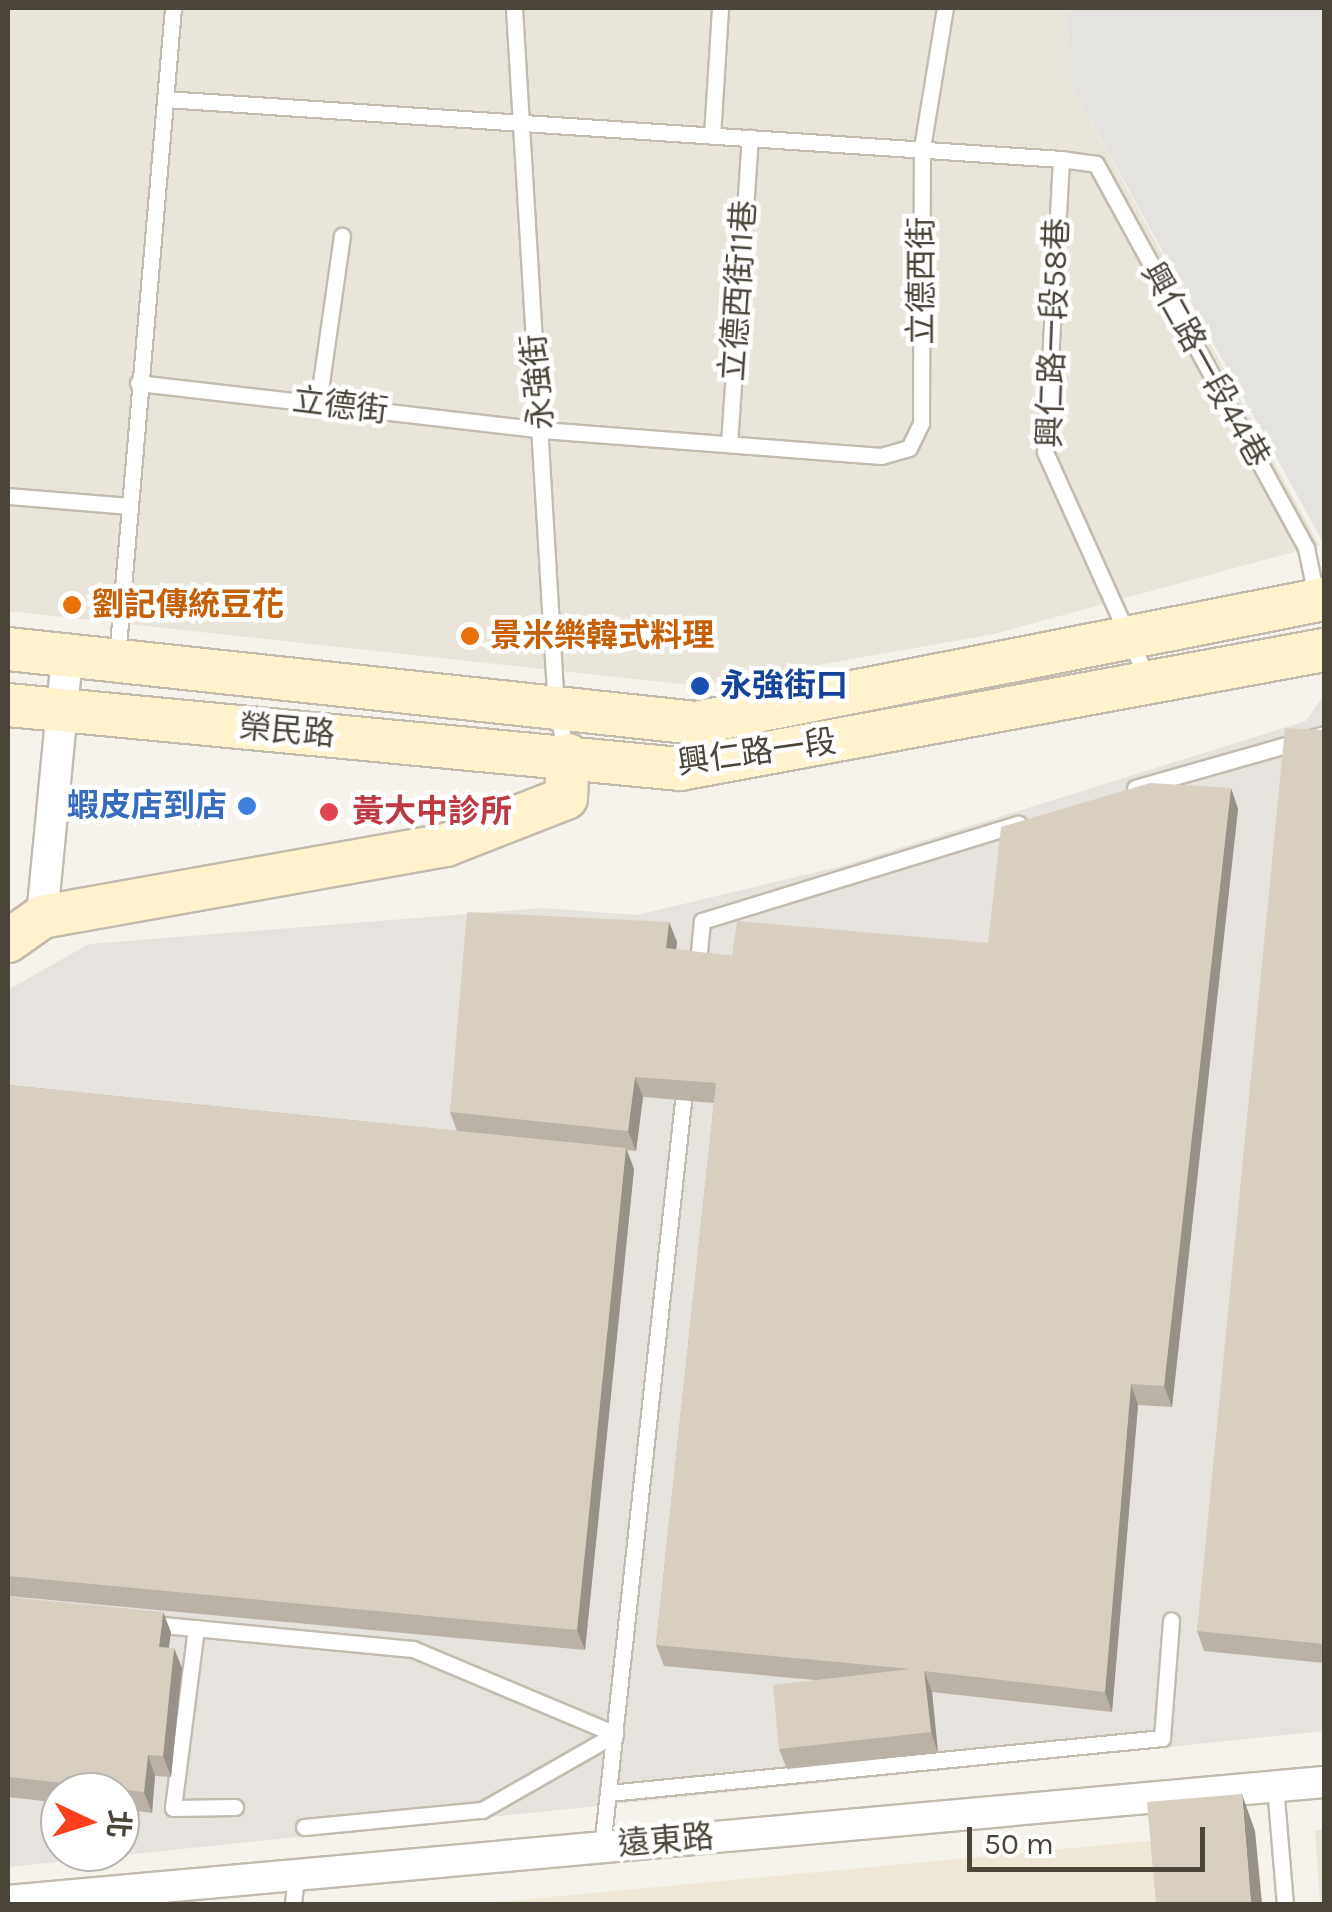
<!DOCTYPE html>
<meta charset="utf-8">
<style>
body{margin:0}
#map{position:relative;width:1332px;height:1912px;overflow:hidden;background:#f6f3ec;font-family:Karla,"Noto Sans TC",sans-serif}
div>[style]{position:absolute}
.residential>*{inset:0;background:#eae5da}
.industrial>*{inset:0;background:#e6e2dd}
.education>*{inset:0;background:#efe8d6}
.parking>*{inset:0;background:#e5e3e0}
.roads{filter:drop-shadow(2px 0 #c2bbae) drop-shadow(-2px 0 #c2bbae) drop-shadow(0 2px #c2bbae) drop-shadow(0 -2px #c2bbae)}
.lane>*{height:15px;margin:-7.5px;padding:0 7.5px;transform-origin:7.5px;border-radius:7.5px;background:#fff}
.street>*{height:30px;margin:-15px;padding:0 15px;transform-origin:15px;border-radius:15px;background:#fff}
.secondary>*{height:42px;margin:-21px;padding:0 21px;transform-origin:21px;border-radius:21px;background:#fff3cd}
.wall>*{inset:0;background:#bab2a6}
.shaded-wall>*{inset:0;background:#979187}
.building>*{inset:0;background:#d8cfc1}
.dots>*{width:28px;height:28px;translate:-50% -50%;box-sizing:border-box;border:5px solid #fff;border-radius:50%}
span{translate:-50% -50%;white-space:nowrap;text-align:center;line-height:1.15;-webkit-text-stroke:9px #fff;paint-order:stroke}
.street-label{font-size:32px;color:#4b4439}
.food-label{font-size:32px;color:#c56008;font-weight:700}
.left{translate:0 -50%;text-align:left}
.transit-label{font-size:32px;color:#164399;font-weight:700}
.shop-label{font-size:32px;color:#366cbe;font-weight:700}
.right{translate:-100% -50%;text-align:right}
.health-label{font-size:32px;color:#be3a42;font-weight:700}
.frame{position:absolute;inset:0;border:10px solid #4b4439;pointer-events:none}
.north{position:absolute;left:40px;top:1772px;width:100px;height:100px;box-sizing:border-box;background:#fff;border:2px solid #b7b4b0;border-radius:50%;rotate:94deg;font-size:28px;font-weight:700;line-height:40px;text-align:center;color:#4b4439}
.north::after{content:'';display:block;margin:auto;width:35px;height:45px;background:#fc3f1d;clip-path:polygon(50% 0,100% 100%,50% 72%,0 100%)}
.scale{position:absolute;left:967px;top:1827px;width:238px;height:45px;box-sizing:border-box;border:5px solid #4b4439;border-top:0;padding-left:12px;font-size:30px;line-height:35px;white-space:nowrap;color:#4b4439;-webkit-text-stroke:8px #fff;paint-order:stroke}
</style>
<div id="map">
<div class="residential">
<div style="clip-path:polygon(8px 8px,1067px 8px,1071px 85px,1319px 545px,994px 634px,700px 686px,8px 611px)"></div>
<div style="clip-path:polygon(1315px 1830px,1324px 1830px,1324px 1904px,1320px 1904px)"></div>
</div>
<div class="industrial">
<div style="clip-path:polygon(evenodd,1324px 695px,1324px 1731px,8px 1867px,8px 990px,89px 944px,542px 908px,637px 915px,842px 866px,1306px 721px,1324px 695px,60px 1792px,120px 1792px,120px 1852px,60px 1852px,60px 1792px)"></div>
</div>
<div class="education">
<div style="clip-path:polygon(1255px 1831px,1263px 1904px,476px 1904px,742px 1879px)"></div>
</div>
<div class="parking">
<div style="clip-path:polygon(1067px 8px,1324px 8px,1324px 544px,1071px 85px)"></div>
</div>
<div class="roads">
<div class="lane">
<div style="left:514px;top:8px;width:701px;rotate:86.57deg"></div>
<div style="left:556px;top:708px;width:44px;rotate:76.9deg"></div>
<div style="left:165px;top:99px;width:898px;rotate:3.83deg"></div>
<div style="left:1061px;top:159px;width:293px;rotate:93.1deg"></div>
<div style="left:1045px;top:452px;width:250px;rotate:65.7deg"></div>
<div style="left:712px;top:136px;width:128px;rotate:-86.4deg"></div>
<div style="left:1061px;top:159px;width:35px;rotate:8deg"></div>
<div style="left:1096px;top:164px;width:438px;rotate:61.3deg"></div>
<div style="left:1306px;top:548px;width:48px;rotate:78deg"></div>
<div style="left:138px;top:383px;width:407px;rotate:6.6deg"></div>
<div style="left:542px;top:430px;width:340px;rotate:4.4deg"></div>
<div style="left:881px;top:456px;width:29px;rotate:-16deg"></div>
<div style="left:909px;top:448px;width:28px;rotate:-64deg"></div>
<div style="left:921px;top:423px;width:275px;rotate:-89.8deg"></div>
<div style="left:922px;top:148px;width:142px;rotate:-80.7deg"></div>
<div style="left:318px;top:404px;width:170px;rotate:-81.9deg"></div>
<div style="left:729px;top:444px;width:307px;rotate:-86.1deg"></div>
<div style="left:8px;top:496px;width:121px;rotate:4.7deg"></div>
<div style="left:117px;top:657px;width:651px;rotate:-85.07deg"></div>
<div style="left:1135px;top:788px;width:197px;rotate:-15.9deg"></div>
<div style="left:697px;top:972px;width:51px;rotate:-84.4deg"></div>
<div style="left:702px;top:921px;width:331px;rotate:-17.1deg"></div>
<div style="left:152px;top:1624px;width:262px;rotate:5.5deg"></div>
<div style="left:413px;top:1649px;width:219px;rotate:22.8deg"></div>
<div style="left:196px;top:1628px;width:181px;rotate:97.3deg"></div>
<div style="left:173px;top:1808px;width:62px;rotate:-0.9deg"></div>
<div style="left:1275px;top:1786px;width:118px;rotate:85.2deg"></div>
<div style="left:609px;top:1793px;width:556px;rotate:-5.68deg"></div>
<div style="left:1162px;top:1738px;width:118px;rotate:-85.6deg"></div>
<div style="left:304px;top:1827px;width:179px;rotate:-5.5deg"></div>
<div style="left:482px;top:1810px;width:153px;rotate:-29.7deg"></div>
<div style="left:602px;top:1847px;width:750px;rotate:-83.8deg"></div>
<div style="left:293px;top:1904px;width:29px;rotate:-84deg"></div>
</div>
<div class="street">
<div style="left:42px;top:917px;width:262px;rotate:-84.5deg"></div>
<div style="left:8px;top:1901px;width:1321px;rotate:-5.17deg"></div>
</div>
<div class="secondary">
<div style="left:8px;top:649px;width:692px;rotate:6.14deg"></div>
<div style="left:696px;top:723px;width:640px;rotate:-11.17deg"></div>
<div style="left:8px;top:705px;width:675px;rotate:5.44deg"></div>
<div style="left:680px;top:769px;width:655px;rotate:-10.47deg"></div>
<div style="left:8px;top:941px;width:42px;rotate:-35.2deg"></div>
<div style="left:42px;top:917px;width:410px;rotate:-10.1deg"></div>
<div style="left:446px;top:845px;width:129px;rotate:-21.4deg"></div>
<div style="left:566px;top:798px;width:43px;rotate:-87.3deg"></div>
</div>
</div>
<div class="wall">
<div style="clip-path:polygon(1324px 730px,1324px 1663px,1204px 1651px,1197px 1631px)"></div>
<div style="clip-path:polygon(1231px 788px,1238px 809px,1172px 1407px,1138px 1405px,1112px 1712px,932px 1692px,938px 1753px,787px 1769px,779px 1749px,814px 1680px,664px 1666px,656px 1645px,714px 1103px,643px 1097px,636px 1151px,627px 1150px,634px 1169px,585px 1650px,8px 1596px,8px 1085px,457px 1131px,450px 1112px,669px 922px,677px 942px,676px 950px,732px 956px,988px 943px)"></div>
<div style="clip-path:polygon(8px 1597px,171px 1632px,169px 1647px,182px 1668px,171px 1777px,155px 1776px,152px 1813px,120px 1809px,120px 1792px,60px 1792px,60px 1803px,8px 1797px)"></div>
</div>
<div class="shaded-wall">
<div style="clip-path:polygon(1231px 788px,1238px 809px,1172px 1407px,1164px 1386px)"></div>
<div style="clip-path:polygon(669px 922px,677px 942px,674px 969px,666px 948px)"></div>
<div style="clip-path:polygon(635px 1077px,643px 1097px,636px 1151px,628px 1131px)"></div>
<div style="clip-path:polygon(626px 1148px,634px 1169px,585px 1650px,577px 1630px)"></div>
<div style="clip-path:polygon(1131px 1384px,1138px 1405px,1112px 1712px,1105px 1692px)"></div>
<div style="clip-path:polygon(163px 1612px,171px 1632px,166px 1667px,159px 1647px)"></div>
<div style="clip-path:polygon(174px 1648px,182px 1668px,171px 1777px,163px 1756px)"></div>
<div style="clip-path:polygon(924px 1671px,932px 1692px,938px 1753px,931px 1732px)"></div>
<div style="clip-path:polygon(148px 1755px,155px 1776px,152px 1813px,144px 1792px)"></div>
<div style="clip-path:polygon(1242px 1794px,1255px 1831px,1262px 1904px,1251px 1904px)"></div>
</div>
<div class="building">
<div style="clip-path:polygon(1285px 728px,1324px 730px,1324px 1644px,1197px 1631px)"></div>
<div style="clip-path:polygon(1150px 783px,1231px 788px,1164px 1386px,1131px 1384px,1105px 1692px,924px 1671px,931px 1732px,779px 1749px,773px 1685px,911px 1669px,656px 1645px,716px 1083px,635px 1077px,628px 1131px,450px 1112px,467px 912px,669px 922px,666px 948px,732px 956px,737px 921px,988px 943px,1001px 827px)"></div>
<div style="clip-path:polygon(8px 1085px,626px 1148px,577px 1630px,8px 1576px)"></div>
<div style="clip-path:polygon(8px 1597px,163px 1612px,159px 1647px,174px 1648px,163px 1756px,148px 1755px,144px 1792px,8px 1777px)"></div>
<div style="clip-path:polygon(1242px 1794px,1251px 1904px,1156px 1904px,1147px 1802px)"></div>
</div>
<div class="dots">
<div style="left:72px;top:605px;background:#e8710a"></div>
<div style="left:470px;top:636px;background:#e8710a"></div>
<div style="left:700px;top:686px;background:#1a4fb4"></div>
<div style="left:247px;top:806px;background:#3f7fe0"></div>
<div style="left:329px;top:812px;background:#e0444e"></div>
</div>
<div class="street-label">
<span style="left:922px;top:281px;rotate:-90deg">立德西街</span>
<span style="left:739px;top:291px;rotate:-86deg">立德西街11巷</span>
<span style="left:1054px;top:333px;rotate:-88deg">興仁路一段58巷</span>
<span style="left:1205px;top:365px;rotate:61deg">興仁路一段44巷</span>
<span style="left:538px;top:382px;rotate:-95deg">永強街</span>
<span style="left:340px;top:406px;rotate:7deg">立德街</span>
<span style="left:287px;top:731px;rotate:5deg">榮民路</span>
<span style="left:757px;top:753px;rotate:-8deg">興仁路一段</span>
<span style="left:666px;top:1841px;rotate:-5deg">遠東路</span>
</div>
<div class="food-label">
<span class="left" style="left:92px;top:605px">劉記傳統豆花</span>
<span class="left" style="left:490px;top:636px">景米樂韓式料理</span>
</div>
<div class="transit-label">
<span class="left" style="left:720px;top:686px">永強街口</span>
</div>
<div class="shop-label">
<span class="right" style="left:227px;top:806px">蝦皮店到店</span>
</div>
<div class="health-label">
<span class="left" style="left:352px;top:812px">黃大中診所</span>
</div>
<div class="frame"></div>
<div class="north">北</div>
<div class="scale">50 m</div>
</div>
